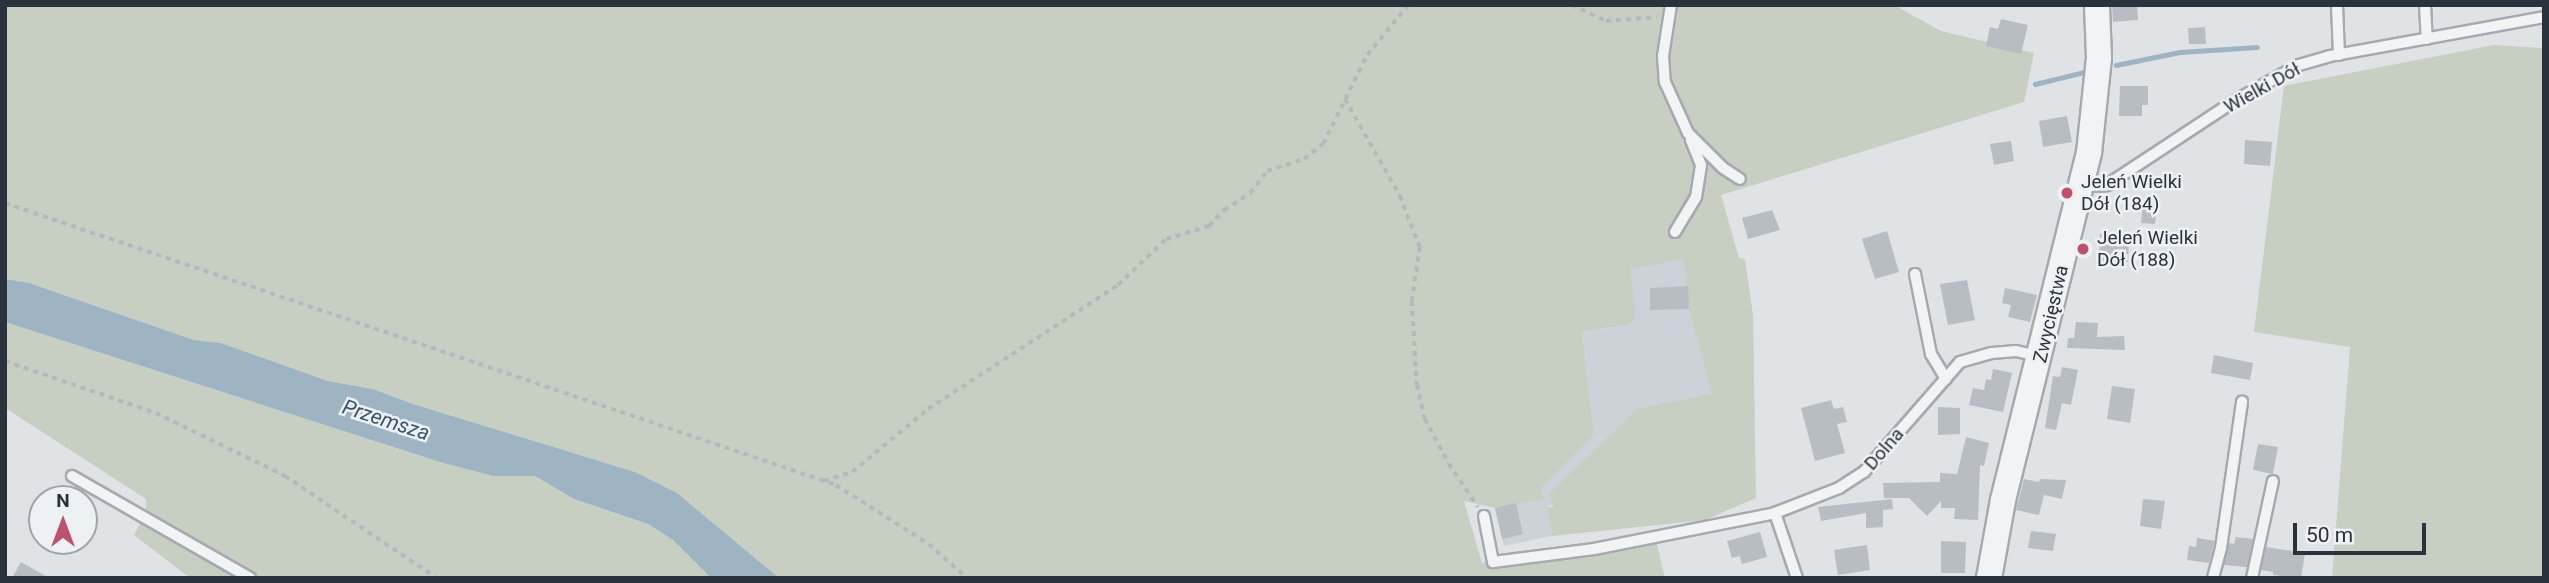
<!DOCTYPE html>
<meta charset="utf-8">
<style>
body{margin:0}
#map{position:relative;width:2549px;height:583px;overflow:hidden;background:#dfe3e6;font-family:Roboto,sans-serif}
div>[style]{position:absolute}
.built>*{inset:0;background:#cdd2d8}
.green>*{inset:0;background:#c6cfc1}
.water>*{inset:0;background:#9eb4c3}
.stream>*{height:5px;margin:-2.5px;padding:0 2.5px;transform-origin:2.5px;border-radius:2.5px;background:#9eb4c3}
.building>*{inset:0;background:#b7bdc3}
.path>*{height:3.5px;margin-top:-1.75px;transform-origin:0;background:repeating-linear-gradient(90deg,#b5b9be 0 5px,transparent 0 10px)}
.roads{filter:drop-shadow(2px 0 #a5aab0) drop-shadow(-2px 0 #a5aab0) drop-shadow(0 2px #a5aab0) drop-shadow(0 -2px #a5aab0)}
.service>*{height:10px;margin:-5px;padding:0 5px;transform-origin:5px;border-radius:5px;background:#f1f3f5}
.tertiary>*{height:24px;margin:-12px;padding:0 12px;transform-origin:12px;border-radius:12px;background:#f1f3f5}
.dots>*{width:19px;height:19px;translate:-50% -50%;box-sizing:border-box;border:4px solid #eef1f4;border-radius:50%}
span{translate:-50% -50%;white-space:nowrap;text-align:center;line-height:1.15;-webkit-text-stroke:5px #eef1f4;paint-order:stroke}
.street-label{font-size:19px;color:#2a323c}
.poi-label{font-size:19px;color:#2a323c}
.left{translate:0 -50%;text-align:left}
.water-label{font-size:21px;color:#39556b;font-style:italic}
.frame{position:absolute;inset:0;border:7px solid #2a323c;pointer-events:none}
.north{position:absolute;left:28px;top:485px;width:70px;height:70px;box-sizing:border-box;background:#eef1f4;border:2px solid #a0a5aa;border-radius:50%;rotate:0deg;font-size:19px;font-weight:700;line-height:28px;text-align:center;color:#2a323c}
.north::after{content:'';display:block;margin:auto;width:24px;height:32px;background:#be516e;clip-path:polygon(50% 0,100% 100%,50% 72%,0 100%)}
.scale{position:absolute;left:2293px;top:523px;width:133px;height:32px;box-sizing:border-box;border:4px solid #2a323c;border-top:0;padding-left:9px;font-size:21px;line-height:24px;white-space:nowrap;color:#2a323c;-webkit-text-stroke:5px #eef1f4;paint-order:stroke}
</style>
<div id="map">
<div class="built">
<div style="clip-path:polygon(1685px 258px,1689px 309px,1713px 394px,1547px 508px,1552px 536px,1504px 546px,1495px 508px,1516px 503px,1540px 489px,1594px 435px,1582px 330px,1611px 328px,1629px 269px)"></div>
</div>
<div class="green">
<div style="clip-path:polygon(5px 5px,1894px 5px,1941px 31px,2034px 53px,2024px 102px,1721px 195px,1739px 258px,1745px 259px,1753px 315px,1756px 498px,1705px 520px,1552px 536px,1547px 508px,1553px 506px,1549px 494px,1637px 409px,1712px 394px,1689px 309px,1684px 259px,1630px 269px,1636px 316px,1628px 325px,1582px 331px,1594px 435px,1540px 489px,1543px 499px,1495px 508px,1464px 501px,1482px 563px,1656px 541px,1665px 578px,779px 578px,677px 493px,635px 472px,413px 404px,373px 389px,328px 381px,221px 343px,194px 340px,29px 283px,5px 279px)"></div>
<div style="clip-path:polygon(2494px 45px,2544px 48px,2544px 578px,2332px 578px,2350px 347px,2254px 332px,2284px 86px)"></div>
<div style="clip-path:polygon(5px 322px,440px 462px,535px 476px,574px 499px,648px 524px,673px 540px,711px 578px,190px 578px,134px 535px,146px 513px,146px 499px,5px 408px)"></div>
</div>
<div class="water">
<div style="clip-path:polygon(5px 279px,29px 283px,194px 340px,221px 343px,328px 381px,373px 389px,413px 404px,635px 472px,677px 493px,779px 578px,711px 578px,673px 540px,648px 524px,574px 499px,535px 476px,494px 476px,440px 462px,5px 322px)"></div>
</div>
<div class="stream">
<div style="left:2116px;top:65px;width:65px;rotate:-11.5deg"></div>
<div style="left:2180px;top:52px;width:77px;rotate:-3.7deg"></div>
<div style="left:2035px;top:84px;width:50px;rotate:-13.8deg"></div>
</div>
<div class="building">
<div style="clip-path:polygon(2112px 5px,2137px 5px,2138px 20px,2113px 22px)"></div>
<div style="clip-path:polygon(2001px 19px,2028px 25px,2021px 54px,1986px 46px,1990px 27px,1998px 29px)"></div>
<div style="clip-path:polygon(2205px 27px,2206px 44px,2189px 44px,2188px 28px)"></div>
<div style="clip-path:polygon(2120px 86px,2148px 86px,2148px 105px,2142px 105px,2142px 116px,2119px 116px)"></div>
<div style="clip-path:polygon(2067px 116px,2072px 142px,2043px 147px,2039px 121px)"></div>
<div style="clip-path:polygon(2245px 140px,2272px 142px,2270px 166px,2244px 164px)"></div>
<div style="clip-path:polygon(2011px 141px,2014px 161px,1994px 165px,1990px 144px)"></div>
<div style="clip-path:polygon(2143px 201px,2157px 203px,2155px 224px,2141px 223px)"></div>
<div style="clip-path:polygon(1772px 210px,1780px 230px,1748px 239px,1742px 218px)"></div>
<div style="clip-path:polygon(1887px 231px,1899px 272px,1875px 279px,1862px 239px)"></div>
<div style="clip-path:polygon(2100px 234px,2129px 235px,2128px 262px,2099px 261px)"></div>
<div style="clip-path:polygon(1967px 280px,1975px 320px,1948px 325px,1940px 284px)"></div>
<div style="clip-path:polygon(1688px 286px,1689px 309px,1650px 310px,1650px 288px)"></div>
<div style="clip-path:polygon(2005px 288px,2037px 295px,2030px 322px,2008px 317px,2011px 305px,2002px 303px)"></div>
<div style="clip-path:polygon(2076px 322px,2098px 323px,2097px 337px,2124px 336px,2125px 350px,2067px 348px,2068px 338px,2074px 338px)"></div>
<div style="clip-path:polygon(2214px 355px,2253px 363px,2250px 380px,2211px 373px)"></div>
<div style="clip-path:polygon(2062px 367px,2078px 370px,2071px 405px,2062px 403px,2056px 430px,2045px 428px,2053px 376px,2060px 377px)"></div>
<div style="clip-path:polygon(1993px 369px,2012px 373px,2003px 412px,1969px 405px,1973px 388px,1984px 390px,1986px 379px,1991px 380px)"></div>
<div style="clip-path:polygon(2112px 386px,2135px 389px,2130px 423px,2107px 419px)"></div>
<div style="clip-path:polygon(1831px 400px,1834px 409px,1843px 407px,1847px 422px,1837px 424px,1845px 453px,1815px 461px,1801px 408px)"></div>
<div style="clip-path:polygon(1938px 407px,1960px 408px,1960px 434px,1938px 435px)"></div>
<div style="clip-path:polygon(1966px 437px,1989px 443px,1984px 466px,1980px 465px,1978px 520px,1954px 519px,1955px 508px,1941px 508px,1941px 501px,1927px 516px,1909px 498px,1884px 498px,1883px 483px,1940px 482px,1940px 473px,1957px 474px)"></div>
<div style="clip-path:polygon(2258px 444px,2278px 447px,2273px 474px,2253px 470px)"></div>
<div style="clip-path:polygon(2024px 479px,2039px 482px,2040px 479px,2066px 480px,2062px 499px,2044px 495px,2039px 515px,2016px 510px)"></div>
<div style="clip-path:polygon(1892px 499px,1893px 509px,1883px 510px,1883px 527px,1866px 528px,1866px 513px,1821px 521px,1818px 507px)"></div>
<div style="clip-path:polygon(2143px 499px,2165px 501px,2161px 529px,2140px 526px)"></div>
<div style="clip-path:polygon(1516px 503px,1523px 534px,1502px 539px,1495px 508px)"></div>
<div style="clip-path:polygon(2031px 531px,2056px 534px,2053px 551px,2028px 548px)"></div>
<div style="clip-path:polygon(1760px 532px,1767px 557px,1742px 564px,1740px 556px,1732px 558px,1727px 541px)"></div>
<div style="clip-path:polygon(2236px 537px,2253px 539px,2247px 567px,2224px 565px,2229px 543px,2234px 544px)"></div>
<div style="clip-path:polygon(2197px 538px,2215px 541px,2209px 563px,2187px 560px,2189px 546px,2196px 547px)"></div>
<div style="clip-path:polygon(1941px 541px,1966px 542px,1965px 573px,1941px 573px)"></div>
<div style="clip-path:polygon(1867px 545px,1870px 570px,1838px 575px,1834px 550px)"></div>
<div style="clip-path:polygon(2266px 547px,2305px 553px,2301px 578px,2273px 575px,2273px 572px,2261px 570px)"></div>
<div style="clip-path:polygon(21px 562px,49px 578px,12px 578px)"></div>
</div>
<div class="path">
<div style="left:1572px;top:5px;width:38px;rotate:25deg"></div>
<div style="left:1606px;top:21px;width:51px;rotate:-4.5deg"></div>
<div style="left:1345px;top:99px;width:112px;rotate:60.4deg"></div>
<div style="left:1400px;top:196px;width:55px;rotate:68.6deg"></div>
<div style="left:1420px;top:247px;width:55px;rotate:98.4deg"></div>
<div style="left:1412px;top:301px;width:84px;rotate:86.6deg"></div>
<div style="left:1417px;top:385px;width:35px;rotate:77deg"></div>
<div style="left:1425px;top:419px;width:51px;rotate:61.9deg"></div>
<div style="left:1449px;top:464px;width:52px;rotate:56deg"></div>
<div style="left:5px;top:203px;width:878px;rotate:18.74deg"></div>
<div style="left:836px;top:485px;width:110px;rotate:32.4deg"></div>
<div style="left:929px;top:544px;width:51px;rotate:41.8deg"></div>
<div style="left:5px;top:361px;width:160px;rotate:19deg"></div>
<div style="left:156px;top:413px;width:144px;rotate:26deg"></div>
<div style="left:285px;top:476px;width:183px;rotate:33.9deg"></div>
<div style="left:824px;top:481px;width:29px;rotate:-18deg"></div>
<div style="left:852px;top:472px;width:99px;rotate:-39.7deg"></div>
<div style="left:928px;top:409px;width:227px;rotate:-33.1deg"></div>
<div style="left:1118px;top:285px;width:66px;rotate:-43.8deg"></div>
<div style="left:1166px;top:239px;width:45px;rotate:-16.8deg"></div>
<div style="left:1209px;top:226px;width:22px;rotate:-47deg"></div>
<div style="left:1224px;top:210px;width:31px;rotate:-33deg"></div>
<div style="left:1250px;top:193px;width:28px;rotate:-52deg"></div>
<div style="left:1267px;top:171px;width:39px;rotate:-18deg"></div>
<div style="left:1304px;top:159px;width:24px;rotate:-38deg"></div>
<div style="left:1323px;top:144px;width:99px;rotate:-63.7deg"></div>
<div style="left:1367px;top:55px;width:65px;rotate:-50.6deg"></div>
</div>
<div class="roads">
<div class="service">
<div style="left:1671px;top:5px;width:52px;rotate:98.9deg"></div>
<div style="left:1663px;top:56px;width:26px;rotate:86deg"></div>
<div style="left:1665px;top:82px;width:56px;rotate:65.7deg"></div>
<div style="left:1688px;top:133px;width:49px;rotate:45deg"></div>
<div style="left:1723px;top:168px;width:20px;rotate:33deg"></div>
<div style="left:2337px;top:5px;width:50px;rotate:87.7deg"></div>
<div style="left:2425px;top:5px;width:34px;rotate:87deg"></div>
<div style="left:2083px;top:186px;width:24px;rotate:-2deg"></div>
<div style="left:2107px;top:185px;width:154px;rotate:-33.4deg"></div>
<div style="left:2236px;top:100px;width:72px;rotate:-29.1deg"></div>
<div style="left:2299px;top:65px;width:32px;rotate:-16deg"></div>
<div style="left:2330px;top:56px;width:218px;rotate:-10.3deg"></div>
<div style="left:1675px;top:232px;width:41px;rotate:-59deg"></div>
<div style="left:1696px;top:197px;width:32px;rotate:-81deg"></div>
<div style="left:1701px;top:165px;width:27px;rotate:-112deg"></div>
<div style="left:1915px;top:274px;width:82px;rotate:78.7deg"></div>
<div style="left:1931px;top:354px;width:29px;rotate:59deg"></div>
<div style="left:72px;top:476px;width:205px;rotate:29.8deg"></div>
<div style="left:1484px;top:516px;width:47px;rotate:78.9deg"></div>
<div style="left:1493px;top:562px;width:102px;rotate:-7.3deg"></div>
<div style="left:1594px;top:549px;width:185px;rotate:-11.2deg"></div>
<div style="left:1797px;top:578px;width:69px;rotate:-108.7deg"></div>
<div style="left:1775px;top:513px;width:69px;rotate:-21.3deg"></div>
<div style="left:1839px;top:488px;width:30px;rotate:-33deg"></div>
<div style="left:1864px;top:472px;width:146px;rotate:-48.9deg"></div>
<div style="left:1960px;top:362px;width:33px;rotate:-16deg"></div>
<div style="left:1992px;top:353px;width:24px;rotate:-5deg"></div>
<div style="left:2016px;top:351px;width:22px;rotate:13deg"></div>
<div style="left:2213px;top:578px;width:31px;rotate:-75deg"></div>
<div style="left:2221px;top:548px;width:148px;rotate:-81.8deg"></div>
<div style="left:2252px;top:578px;width:99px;rotate:-77.8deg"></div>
</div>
<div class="tertiary">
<div style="left:1989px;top:578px;width:79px;rotate:-79.8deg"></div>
<div style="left:2003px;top:500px;width:357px;rotate:-76.1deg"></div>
<div style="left:2089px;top:153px;width:96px;rotate:-84deg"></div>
<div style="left:2099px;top:58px;width:53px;rotate:-92.2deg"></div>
</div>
</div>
<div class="dots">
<div style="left:2067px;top:193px;background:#be516e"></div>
<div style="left:2083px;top:249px;background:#be516e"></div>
</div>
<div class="street-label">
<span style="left:2262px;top:88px;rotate:-29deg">Wielki Dół</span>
<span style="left:2051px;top:314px;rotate:-77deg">Zwycięstwa</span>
<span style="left:1884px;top:449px;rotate:-49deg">Dolna</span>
</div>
<div class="poi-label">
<span class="left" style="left:2081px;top:193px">Jeleń Wielki<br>Dół (184)</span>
<span class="left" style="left:2097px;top:249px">Jeleń Wielki<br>Dół (188)</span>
</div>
<div class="water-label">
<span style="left:386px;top:420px;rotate:18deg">Przemsza</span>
</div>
<div class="frame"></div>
<div class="north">N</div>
<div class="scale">50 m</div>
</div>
